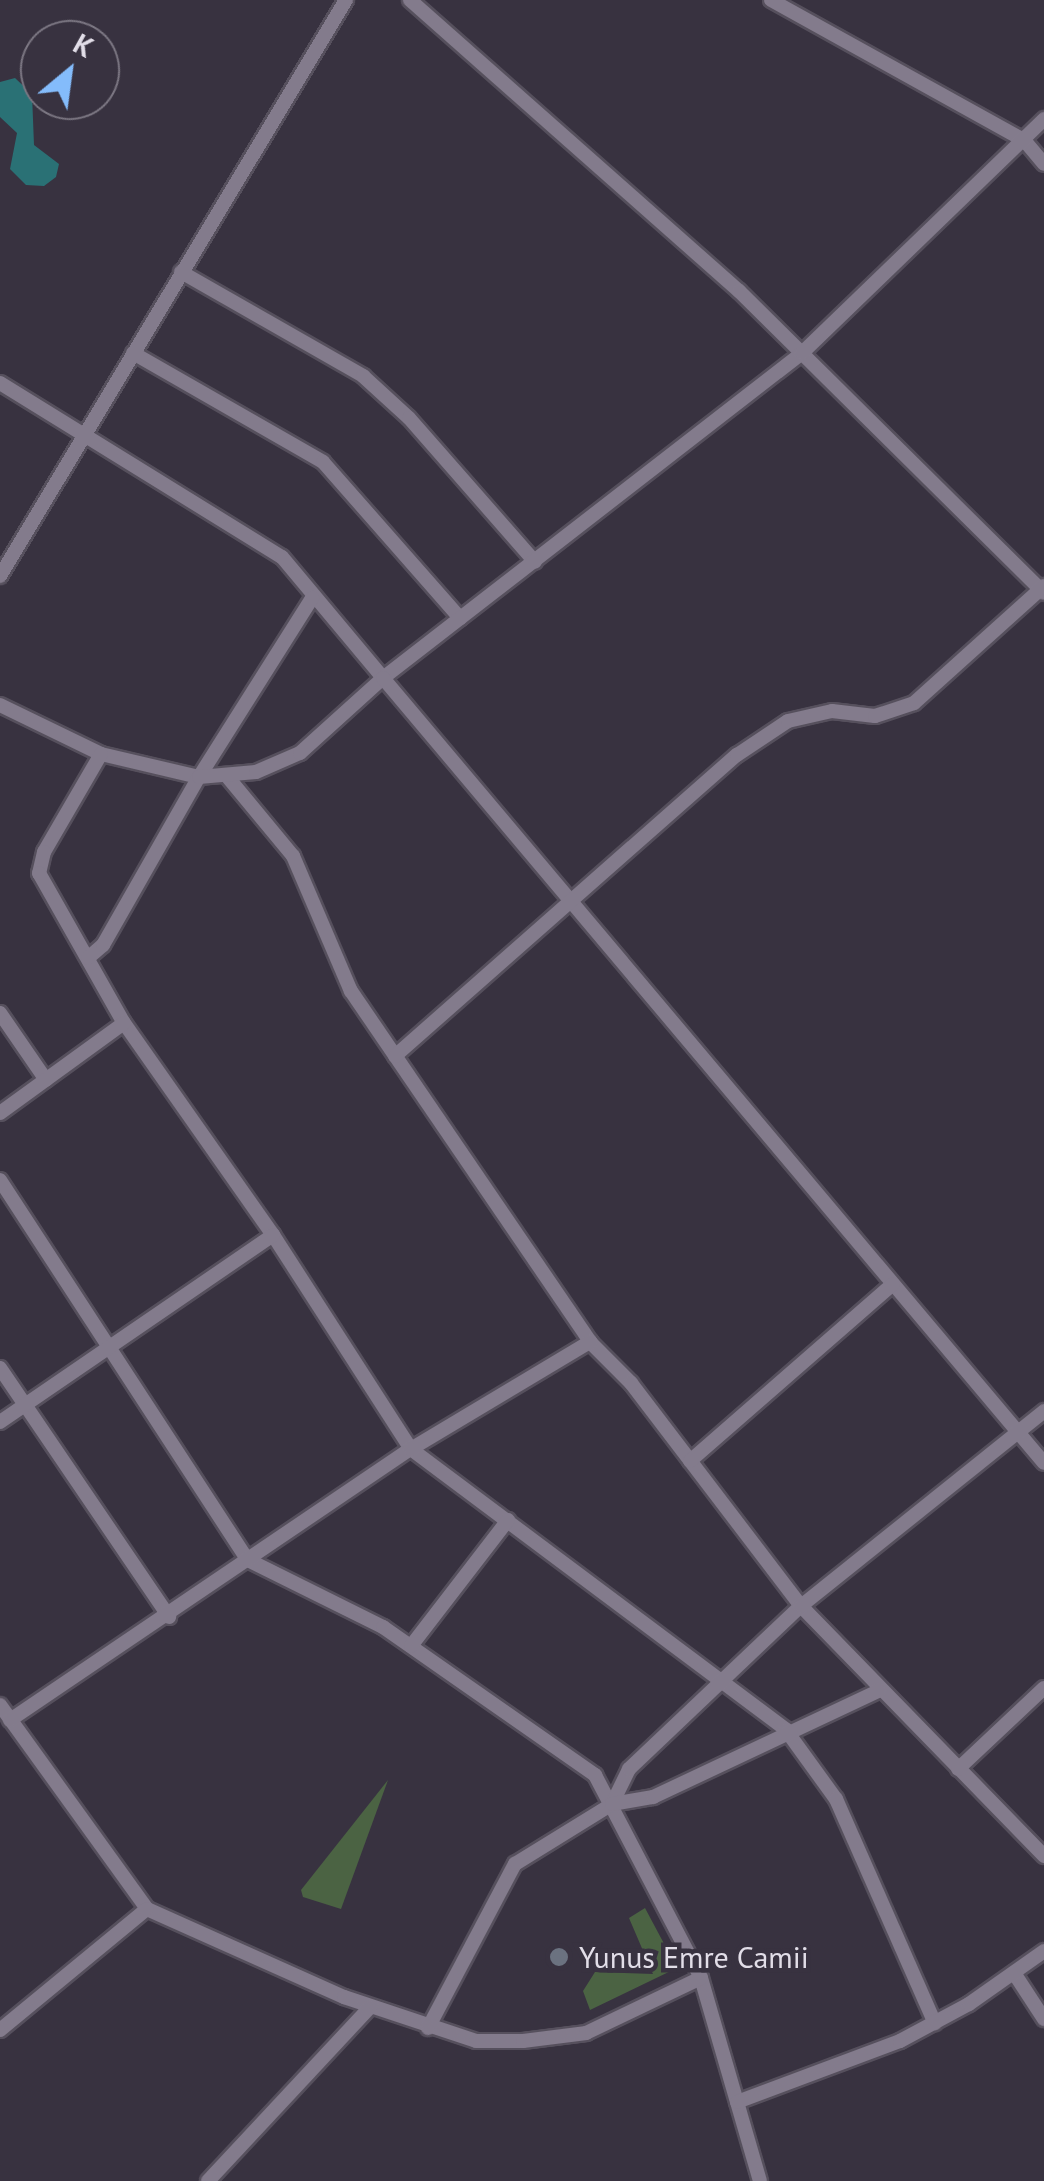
<!DOCTYPE html>
<style>
body{margin:0}
#map{position:relative;width:1044px;height:2181px;overflow:hidden;background:#383240;font-family:"PT Sans",sans-serif}
div>[style]{position:absolute}
.green>*{inset:0;background:#4b6343}
.water>*{inset:0;background:#2a7175}
.roads{filter:drop-shadow(2px 0 #56505d) drop-shadow(-2px 0 #56505d) drop-shadow(0 2px #56505d) drop-shadow(0 -2px #56505d)}
.street>*{height:14px;margin:-7px;padding:0 7px;transform-origin:7px;border-radius:7px;background:#837b8c}
.dots>*{width:28px;height:28px;translate:-50% -50%;box-sizing:border-box;border:5px solid #383240;border-radius:50%}
span{translate:-50% -50%;white-space:nowrap;text-align:center;line-height:1.15;-webkit-text-stroke:9px #383240;paint-order:stroke}
.poi-label{font-size:30px;color:#e2dee8}
.left{translate:0 -50%;text-align:left}
.north{position:absolute;left:20px;top:20px;width:100px;height:100px;box-sizing:border-box;background:#383240;border:2px solid #7c7783;border-radius:50%;rotate:29deg;font-size:28px;font-weight:700;line-height:40px;text-align:center;color:#e2dee8}
.north::after{content:'';display:block;margin:auto;width:35px;height:45px;background:#84bcfb;clip-path:polygon(50% 0,100% 100%,50% 72%,0 100%)}
</style>
<div id="map">
<div class="green">
<div style="clip-path:polygon(388px 1780px,341px 1909px,303px 1897px,301px 1890px)"></div>
<div style="clip-path:polygon(645px 1908px,677px 1968px,590px 2010px,583px 1991px,595px 1972px,653px 1974px,629px 1918px)"></div>
</div>
<div class="water">
<div style="clip-path:polygon(15px 78px,32px 94px,34px 145px,59px 164px,56px 177px,44px 186px,26px 185px,10px 169px,17px 133px,0 117px,0 82px)"></div>
</div>
<div class="roads">
<div class="street">
<div style="left:410px;top:0;width:439px;rotate:41.5deg"></div>
<div style="left:739px;top:291px;width:429px;rotate:44.7deg"></div>
<div style="left:771px;top:0;width:289px;rotate:29deg"></div>
<div style="left:1024px;top:140px;width:31px;rotate:50deg"></div>
<div style="left:181px;top:272px;width:210px;rotate:29.7deg"></div>
<div style="left:363px;top:376px;width:62px;rotate:42.4deg"></div>
<div style="left:409px;top:418px;width:191px;rotate:48.8deg"></div>
<div style="left:133px;top:353px;width:219px;rotate:29.8deg"></div>
<div style="left:323px;top:462px;width:208px;rotate:48.7deg"></div>
<div style="left:0;top:383px;width:331px;rotate:31.7deg"></div>
<div style="left:282px;top:557px;width:158px;rotate:50.1deg"></div>
<div style="left:383px;top:678px;width:530px;rotate:-37.8deg"></div>
<div style="left:802px;top:353px;width:337px;rotate:-44deg"></div>
<div style="left:0;top:576px;width:672px;rotate:-59.01deg"></div>
<div style="left:0;top:705px;width:112px;rotate:25.9deg"></div>
<div style="left:101px;top:754px;width:101px;rotate:13.2deg"></div>
<div style="left:199px;top:777px;width:212px;rotate:-57.7deg"></div>
<div style="left:101px;top:754px;width:113px;rotate:120.2deg"></div>
<div style="left:44px;top:852px;width:22px;rotate:103deg"></div>
<div style="left:39px;top:873px;width:172px;rotate:60.5deg"></div>
<div style="left:124px;top:1023px;width:259px;rotate:54.9deg"></div>
<div style="left:273px;top:1235px;width:255px;rotate:57.2deg"></div>
<div style="left:411px;top:1449px;width:469px;rotate:36.8deg"></div>
<div style="left:786px;top:1730px;width:85px;rotate:54.1deg"></div>
<div style="left:836px;top:1799px;width:245px;rotate:66.2deg"></div>
<div style="left:226px;top:775px;width:105px;rotate:50.4deg"></div>
<div style="left:293px;top:856px;width:147px;rotate:66.8deg"></div>
<div style="left:351px;top:991px;width:425px;rotate:55.7deg"></div>
<div style="left:590px;top:1342px;width:58px;rotate:45deg"></div>
<div style="left:631px;top:1383px;width:280px;rotate:52.7deg"></div>
<div style="left:801px;top:1606px;width:349px;rotate:45.8deg"></div>
<div style="left:88px;top:958px;width:20px;rotate:-41deg"></div>
<div style="left:103px;top:945px;width:193px;rotate:-60.3deg"></div>
<div style="left:199px;top:777px;width:57px;rotate:-5deg"></div>
<div style="left:256px;top:772px;width:48px;rotate:-23.4deg"></div>
<div style="left:300px;top:753px;width:112px;rotate:-42.1deg"></div>
<div style="left:383px;top:678px;width:1026px;rotate:49.9deg"></div>
<div style="left:0;top:1013px;width:81px;rotate:55.5deg"></div>
<div style="left:395px;top:1056px;width:456px;rotate:-41.4deg"></div>
<div style="left:737px;top:755px;width:61px;rotate:-33.7deg"></div>
<div style="left:788px;top:721px;width:45px;rotate:-12.8deg"></div>
<div style="left:832px;top:711px;width:43px;rotate:6.6deg"></div>
<div style="left:875px;top:716px;width:41px;rotate:-18.4deg"></div>
<div style="left:914px;top:703px;width:175px;rotate:-42deg"></div>
<div style="left:0;top:1113px;width:153px;rotate:-36deg"></div>
<div style="left:0;top:1180px;width:454px;rotate:56.9deg"></div>
<div style="left:248px;top:1560px;width:151px;rotate:26.4deg"></div>
<div style="left:383px;top:1627px;width:259px;rotate:34.9deg"></div>
<div style="left:595px;top:1775px;width:229px;rotate:62.4deg"></div>
<div style="left:701px;top:1978px;width:211px;rotate:73.8deg"></div>
<div style="left:0;top:1368px;width:301px;rotate:55.8deg"></div>
<div style="left:0;top:1422px;width:331px;rotate:-34.4deg"></div>
<div style="left:690px;top:1461px;width:269px;rotate:-41.1deg"></div>
<div style="left:411px;top:1646px;width:159px;rotate:-52.4deg"></div>
<div style="left:0;top:1705px;width:251px;rotate:54.2deg"></div>
<div style="left:147px;top:1909px;width:216px;rotate:24.1deg"></div>
<div style="left:344px;top:1997px;width:139px;rotate:18.4deg"></div>
<div style="left:476px;top:2041px;width:47px"></div>
<div style="left:523px;top:2041px;width:64px;rotate:-7.2deg"></div>
<div style="left:586px;top:2033px;width:127px;rotate:-25.6deg"></div>
<div style="left:10px;top:1720px;width:484px;rotate:-34.1deg"></div>
<div style="left:411px;top:1449px;width:209px;rotate:-30.9deg"></div>
<div style="left:958px;top:1769px;width:118px;rotate:-43.3deg"></div>
<div style="left:612px;top:1804px;width:39px;rotate:-64deg"></div>
<div style="left:629px;top:1769px;width:237px;rotate:-43.5deg"></div>
<div style="left:801px;top:1606px;width:312px;rotate:-38.7deg"></div>
<div style="left:1014px;top:1973px;width:55px;rotate:56.9deg"></div>
<div style="left:428px;top:2028px;width:186px;rotate:-62.1deg"></div>
<div style="left:515px;top:1864px;width:114px;rotate:-31.7deg"></div>
<div style="left:612px;top:1804px;width:42px;rotate:-9.7deg"></div>
<div style="left:653px;top:1797px;width:249px;rotate:-25.2deg"></div>
<div style="left:0;top:2030px;width:190px;rotate:-39.5deg"></div>
<div style="left:737px;top:2102px;width:174px;rotate:-20.5deg"></div>
<div style="left:900px;top:2041px;width:78px;rotate:-28.2deg"></div>
<div style="left:969px;top:2004px;width:92px;rotate:-35.2deg"></div>
<div style="left:208px;top:2181px;width:238px;rotate:-47deg"></div>
</div>
</div>
<div class="dots">
<div style="left:559px;top:1957px;background:#6b7280"></div>
</div>
<div class="poi-label">
<span class="left" style="left:579px;top:1957px">Yunus Emre Camii</span>
</div>
<div class="north">K</div>
</div>
